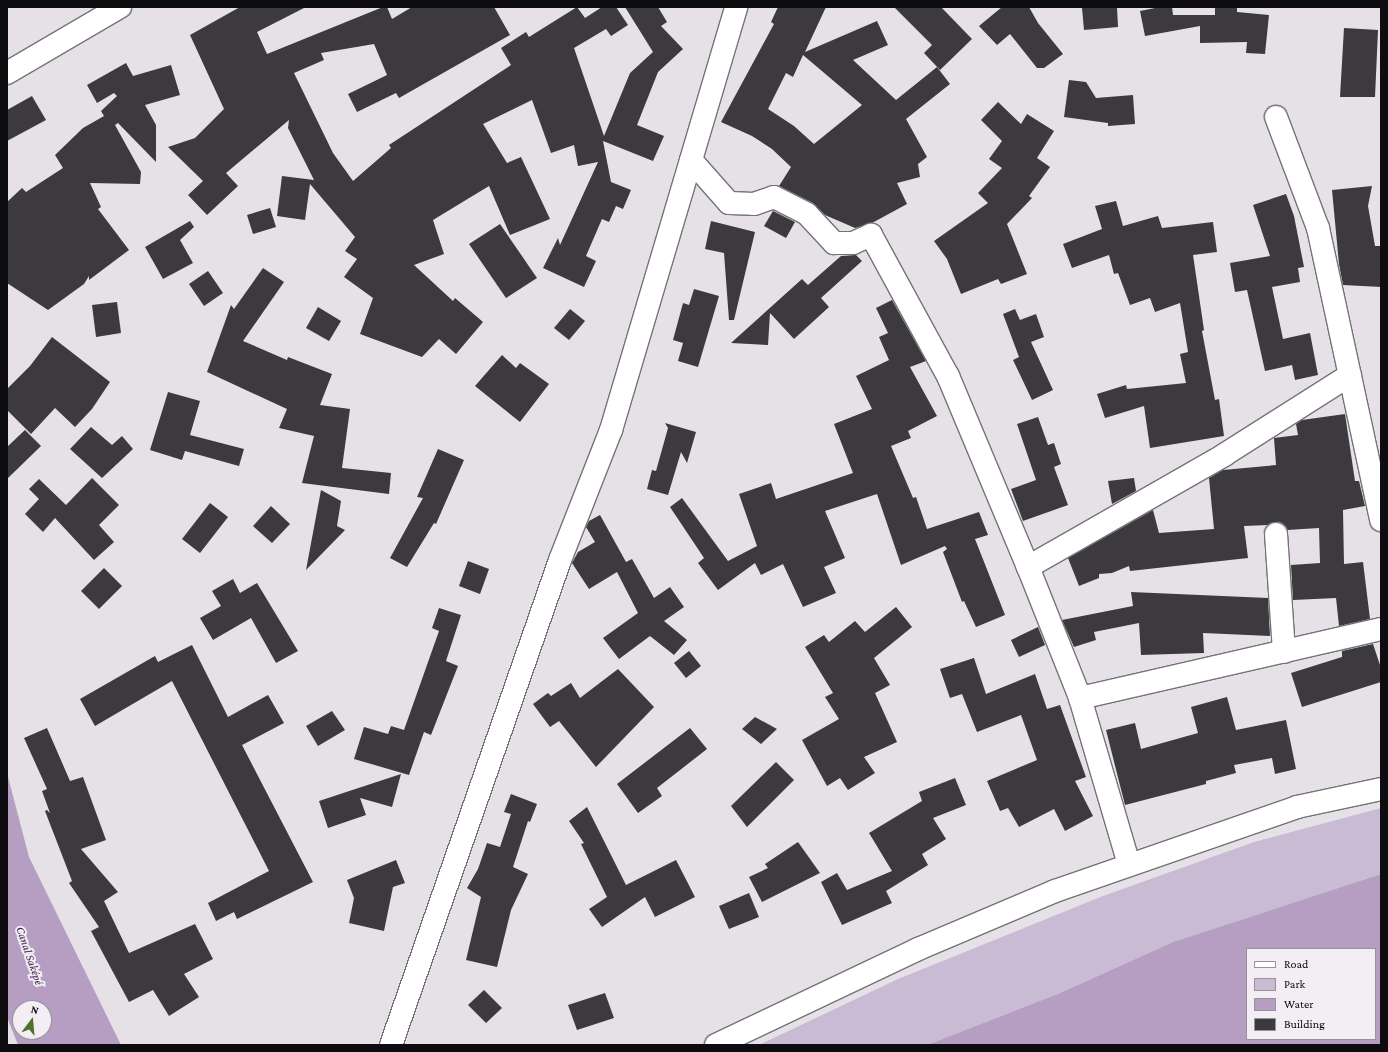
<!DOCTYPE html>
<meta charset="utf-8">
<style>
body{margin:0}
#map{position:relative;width:1388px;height:1052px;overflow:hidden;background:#e5e1e7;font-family:"Crimson Pro",serif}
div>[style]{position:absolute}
.green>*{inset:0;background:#cabbd4}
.water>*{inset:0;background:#b59ec2}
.building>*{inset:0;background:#3c3a3e}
.roads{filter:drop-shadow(1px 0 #757277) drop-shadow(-1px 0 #757277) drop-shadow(0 1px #757277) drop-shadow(0 -1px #757277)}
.minor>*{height:22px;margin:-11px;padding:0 11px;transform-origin:11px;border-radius:11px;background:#fff}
.primary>*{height:22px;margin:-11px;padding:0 11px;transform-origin:11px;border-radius:11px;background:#fff}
span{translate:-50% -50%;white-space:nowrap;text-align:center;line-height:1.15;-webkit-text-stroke:4px #f2eef4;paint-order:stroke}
.water-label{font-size:12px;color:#3d1f4d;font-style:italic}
.frame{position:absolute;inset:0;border:8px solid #0d0c0e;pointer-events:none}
.legend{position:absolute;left:1246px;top:948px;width:130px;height:92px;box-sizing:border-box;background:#f2eef4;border:1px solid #969498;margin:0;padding:5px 7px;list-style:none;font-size:12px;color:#0d0c0e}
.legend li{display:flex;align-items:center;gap:8px;height:20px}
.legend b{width:20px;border:1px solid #969498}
.north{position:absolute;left:12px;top:1000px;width:40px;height:40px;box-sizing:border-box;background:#f2eef4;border:1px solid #969498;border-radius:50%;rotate:16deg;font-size:11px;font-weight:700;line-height:16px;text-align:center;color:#0d0c0e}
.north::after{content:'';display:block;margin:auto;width:14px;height:18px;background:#4d722c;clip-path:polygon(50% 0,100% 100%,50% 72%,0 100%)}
</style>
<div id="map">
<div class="green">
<div style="clip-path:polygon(1381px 808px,1381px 874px,1173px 942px,1060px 993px,927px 1045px,759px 1045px,898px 979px,1103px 896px,1254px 842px)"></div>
</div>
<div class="water">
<div style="clip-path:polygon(evenodd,7px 773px,29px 857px,121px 1045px,18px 1045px,7px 1017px,7px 773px,20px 1008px,44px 1008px,44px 1032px,20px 1032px,20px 1008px)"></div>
<div style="clip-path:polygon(evenodd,1381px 874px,1381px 1045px,927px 1045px,1060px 993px,1173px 942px,1381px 874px,1247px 949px,1375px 949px,1375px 1039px,1247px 1039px,1247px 949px)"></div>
</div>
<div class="building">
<div style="clip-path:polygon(240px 7px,306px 7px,257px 32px,267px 54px,383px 7px,387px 7px,392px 19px,412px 7px,494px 7px,510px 35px,399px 98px,396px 93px,357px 112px,348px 94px,387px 75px,374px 44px,321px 53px,324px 60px,294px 73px,333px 153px,353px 181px,391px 148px,389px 145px,511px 65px,501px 48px,526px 32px,529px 37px,577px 7px,585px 18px,602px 7px,616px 7px,628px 25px,611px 36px,606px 29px,574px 48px,604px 136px,630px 73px,653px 52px,625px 7px,658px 7px,667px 22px,661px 26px,683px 49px,658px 72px,637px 125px,664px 136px,653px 161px,603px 141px,611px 182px,631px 190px,623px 209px,616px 206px,609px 222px,602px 219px,586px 256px,596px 261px,584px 287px,543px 268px,558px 238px,560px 245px,598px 162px,578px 166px,574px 145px,551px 153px,532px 100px,483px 124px,507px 163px,521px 157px,550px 219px,510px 235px,489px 186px,433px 220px,444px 254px,414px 265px,453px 301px,455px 298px,483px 322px,456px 354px,439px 339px,422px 357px,360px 334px,373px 298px,344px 277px,357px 259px,345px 251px,355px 237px,310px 184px,305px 220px,277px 216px,282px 176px,314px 180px,288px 128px,289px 120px,226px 173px,238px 186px,207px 215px,188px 195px,203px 181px,168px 147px,195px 138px,224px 109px,190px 35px)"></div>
<div style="clip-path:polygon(evenodd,778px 7px,826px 7px,805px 52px,877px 21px,888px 45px,853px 60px,896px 100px,937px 67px,950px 84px,906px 119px,927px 157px,918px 164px,920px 177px,897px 183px,907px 204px,872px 223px,855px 228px,825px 215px,813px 203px,779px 186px,791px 167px,772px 149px,752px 136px,721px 122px,774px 24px,771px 22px,778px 7px,803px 55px,862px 105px,814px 144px,794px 126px,768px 109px,786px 73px,793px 77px,803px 55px)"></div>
<div style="clip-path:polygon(894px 7px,941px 7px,972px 39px,940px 70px,924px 53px,932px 45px)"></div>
<div style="clip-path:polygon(1002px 7px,1029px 7px,1038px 23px,1063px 54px,1044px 68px,1037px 68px,1010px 34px,997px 45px,979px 26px)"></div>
<div style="clip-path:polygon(1117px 7px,1118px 27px,1084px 30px,1082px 8px)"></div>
<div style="clip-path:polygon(1160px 7px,1172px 7px,1173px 15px,1215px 15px,1215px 7px,1237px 7px,1237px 12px,1269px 15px,1265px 54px,1246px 53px,1247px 42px,1200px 43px,1200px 26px,1145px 36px,1140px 11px)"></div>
<div style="clip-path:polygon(1344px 28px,1378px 30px,1375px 97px,1340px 97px)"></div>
<div style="clip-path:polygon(126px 63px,133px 76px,171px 65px,180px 95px,145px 105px,156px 125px,156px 162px,118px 123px,115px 125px,141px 172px,140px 184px,90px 183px,101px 207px,98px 209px,129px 250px,89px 280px,89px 276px,84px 284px,48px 310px,7px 283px,7px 202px,22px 188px,26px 192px,63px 168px,55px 155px,83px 128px,104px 116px,101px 111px,117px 96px,114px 93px,97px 103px,87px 85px)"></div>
<div style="clip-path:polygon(1069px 80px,1086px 82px,1096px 98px,1133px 95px,1135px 124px,1108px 126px,1108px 123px,1064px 117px)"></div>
<div style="clip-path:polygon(32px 96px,46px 120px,7px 141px,7px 110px)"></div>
<div style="clip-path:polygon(998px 102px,1021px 124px,1027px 114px,1054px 131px,1037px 158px,1050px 167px,1029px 196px,1032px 198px,1007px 224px,1027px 274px,1001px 284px,998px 279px,961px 294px,947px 259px,934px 241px,988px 203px,978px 193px,1002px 168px,989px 159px,1002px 141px,981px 120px)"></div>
<div style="clip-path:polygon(1372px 186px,1368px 206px,1375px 246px,1381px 246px,1381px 287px,1343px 285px,1339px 264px,1332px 190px)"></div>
<div style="clip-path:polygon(1286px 194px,1294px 216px,1304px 267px,1298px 268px,1300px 282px,1272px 287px,1283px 339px,1310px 333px,1318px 375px,1295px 380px,1292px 365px,1265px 371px,1247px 290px,1235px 292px,1230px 263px,1270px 256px,1253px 205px)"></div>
<div style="clip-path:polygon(1116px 201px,1123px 226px,1158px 216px,1162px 228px,1213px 222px,1217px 252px,1193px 255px,1204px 330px,1202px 331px,1215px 400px,1219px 399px,1224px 436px,1150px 448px,1144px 406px,1105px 418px,1097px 394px,1126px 385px,1127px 389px,1186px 383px,1180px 354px,1188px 352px,1180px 303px,1155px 312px,1150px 298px,1130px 305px,1118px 273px,1114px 274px,1109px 255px,1072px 268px,1063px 244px,1102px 229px,1095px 206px)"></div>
<div style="clip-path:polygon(270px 208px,276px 227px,253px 234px,247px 215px)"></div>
<div style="clip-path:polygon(773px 211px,795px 222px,786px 238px,764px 226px)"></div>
<div style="clip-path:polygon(190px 221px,194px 227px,180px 240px,193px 263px,163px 279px,145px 247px)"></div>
<div style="clip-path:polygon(711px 221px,755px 232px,734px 320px,729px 320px,724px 253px,705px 249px)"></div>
<div style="clip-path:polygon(500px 224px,537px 278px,506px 298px,469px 244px)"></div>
<div style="clip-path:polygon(856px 255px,862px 261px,821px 298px,829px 307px,794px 339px,770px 313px,768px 345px,731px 343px,802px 279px,808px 285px,841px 256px)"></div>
<div style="clip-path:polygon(263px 268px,284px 282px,243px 341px,287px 360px,288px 357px,332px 374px,320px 405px,350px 409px,342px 468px,391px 473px,389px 494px,302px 483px,314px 436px,279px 428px,287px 409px,207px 372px,231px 305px,234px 309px)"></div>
<div style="clip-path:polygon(208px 271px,223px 293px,204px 306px,189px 284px)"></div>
<div style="clip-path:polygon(694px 289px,719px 296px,698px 367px,678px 361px,683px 343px,673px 340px,683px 303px,689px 305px)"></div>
<div style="clip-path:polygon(892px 300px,926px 361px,910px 367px,937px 416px,908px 431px,911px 438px,891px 446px,913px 498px,916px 497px,927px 529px,979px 512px,988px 535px,975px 539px,1005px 615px,976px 627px,964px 601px,962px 602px,943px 552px,947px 549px,945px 546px,901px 565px,877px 494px,825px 511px,845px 558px,824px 567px,836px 593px,803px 607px,783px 564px,761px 575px,755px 563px,718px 590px,698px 563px,704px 558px,670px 507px,682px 498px,728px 561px,757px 546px,739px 494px,771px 483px,776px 499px,853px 473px,834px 424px,872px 409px,856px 376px,889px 360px,879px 337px,888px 333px,876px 308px)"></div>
<div style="clip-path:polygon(117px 302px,121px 333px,96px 337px,92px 305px)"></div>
<div style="clip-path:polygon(318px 307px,341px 321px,329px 341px,306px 328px)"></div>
<div style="clip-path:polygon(570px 309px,585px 321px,569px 340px,554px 328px)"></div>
<div style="clip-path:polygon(1015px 309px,1020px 320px,1036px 314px,1044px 337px,1031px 342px,1053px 390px,1032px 400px,1013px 360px,1019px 357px,1003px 314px)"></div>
<div style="clip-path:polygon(52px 337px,110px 382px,92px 409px,75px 427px,55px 408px,31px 434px,7px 410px,7px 389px,30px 366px)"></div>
<div style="clip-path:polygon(502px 355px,516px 368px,520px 363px,549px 384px,520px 422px,475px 386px)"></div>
<div style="clip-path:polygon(168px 392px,200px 401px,190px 435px,244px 449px,239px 466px,185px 451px,182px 460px,150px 450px)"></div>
<div style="clip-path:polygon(1345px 414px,1355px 481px,1359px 481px,1365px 506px,1343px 510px,1344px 564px,1363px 562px,1370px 619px,1339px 626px,1336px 598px,1293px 600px,1291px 565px,1320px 563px,1319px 528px,1287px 530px,1282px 523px,1276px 522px,1268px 525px,1244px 526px,1248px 558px,1130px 571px,1129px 566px,1112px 573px,1099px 574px,1099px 578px,1079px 586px,1068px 558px,1153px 510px,1159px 533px,1214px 529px,1209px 478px,1223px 470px,1276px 465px,1274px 438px,1298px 435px,1296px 424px,1302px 420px)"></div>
<div style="clip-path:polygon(1038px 417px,1048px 445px,1054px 443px,1061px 464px,1054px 467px,1068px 505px,1023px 521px,1011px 489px,1036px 480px,1017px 424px)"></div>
<div style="clip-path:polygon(665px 423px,696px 432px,687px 463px,681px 452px,668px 495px,647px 489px,652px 470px,656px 471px,668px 428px)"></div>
<div style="clip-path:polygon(91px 427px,112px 445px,122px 436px,133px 449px,102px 478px,70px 449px)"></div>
<div style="clip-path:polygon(25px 430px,41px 446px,7px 479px,7px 447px)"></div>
<div style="clip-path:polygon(438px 449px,464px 460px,436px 524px,434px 523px,407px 567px,390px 558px,423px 498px,417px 497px)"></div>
<div style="clip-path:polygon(92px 478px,119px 505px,99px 525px,114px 542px,94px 560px,55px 518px,43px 532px,25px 514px,39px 499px,29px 489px,39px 479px,66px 505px)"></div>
<div style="clip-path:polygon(1134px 478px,1136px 491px,1112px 504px,1108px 481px)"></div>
<div style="clip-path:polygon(321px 490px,341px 501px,337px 526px,345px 530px,306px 570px)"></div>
<div style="clip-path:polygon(210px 503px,228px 517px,200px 553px,182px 539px)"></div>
<div style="clip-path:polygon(271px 506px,290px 524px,272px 543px,253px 526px)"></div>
<div style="clip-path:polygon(600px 515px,626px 562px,632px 559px,654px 598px,670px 587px,684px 607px,664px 621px,687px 640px,674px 655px,650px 636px,619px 659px,603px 638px,638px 613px,617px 572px,589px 589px,572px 563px,578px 552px,595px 542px,586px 527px,589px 521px)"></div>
<div style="clip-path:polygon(468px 561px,489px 569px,480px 594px,459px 586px)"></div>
<div style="clip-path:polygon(104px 568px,122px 586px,99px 609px,81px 591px)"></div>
<div style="clip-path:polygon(233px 579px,240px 593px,257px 583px,298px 651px,276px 663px,251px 618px,213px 640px,200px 618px,221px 606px,212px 591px)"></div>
<div style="clip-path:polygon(1131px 592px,1268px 598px,1270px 636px,1203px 633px,1204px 653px,1141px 655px,1139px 623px,1094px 632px,1096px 640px,1074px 647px,1062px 620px,1133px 606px)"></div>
<div style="clip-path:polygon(896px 607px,912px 627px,874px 658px,890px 685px,875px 693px,897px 742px,864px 757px,875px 773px,848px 790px,840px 778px,827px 786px,802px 740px,839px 719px,825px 697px,833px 693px,805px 647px,824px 635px,829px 642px,855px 621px,865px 632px)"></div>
<div style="clip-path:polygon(439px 608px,461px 615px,446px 661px,458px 666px,431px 735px,424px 732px,409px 775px,354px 759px,364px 727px,388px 734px,391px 726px,404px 730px,439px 631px,432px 628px)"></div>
<div style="clip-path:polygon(1038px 627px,1045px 645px,1019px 657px,1011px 640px)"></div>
<div style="clip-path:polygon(1373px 644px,1381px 668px,1381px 682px,1302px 707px,1291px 673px,1342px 657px,1342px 651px)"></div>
<div style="clip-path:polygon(192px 645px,228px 717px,268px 695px,284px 723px,242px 745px,313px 882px,237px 919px,234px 912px,216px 921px,208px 903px,269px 871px,172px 681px,95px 726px,80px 699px,155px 656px,158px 662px)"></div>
<div style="clip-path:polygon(689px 651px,701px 666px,686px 678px,674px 663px)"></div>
<div style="clip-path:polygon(974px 658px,986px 694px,1035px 674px,1047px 709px,1060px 705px,1086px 777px,1075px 781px,1093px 816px,1065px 831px,1054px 809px,1019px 827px,1008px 808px,1000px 811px,987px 781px,1037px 760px,1021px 715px,977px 732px,962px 694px,950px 698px,940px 669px)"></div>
<div style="clip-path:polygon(618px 669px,654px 707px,596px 767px,559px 721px,550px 727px,533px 704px,548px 693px,551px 696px,571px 683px,580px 698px)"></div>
<div style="clip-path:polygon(1227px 697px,1236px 730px,1286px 720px,1296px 769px,1275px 774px,1272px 758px,1234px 765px,1236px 773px,1206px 781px,1206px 784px,1125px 805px,1106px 730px,1135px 723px,1141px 749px,1198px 733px,1191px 707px)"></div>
<div style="clip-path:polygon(332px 711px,345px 730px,318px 746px,306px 726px)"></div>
<div style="clip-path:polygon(755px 717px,777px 729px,761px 744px,742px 729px)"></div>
<div style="clip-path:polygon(47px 728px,70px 781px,83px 777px,106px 840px,81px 849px,118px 892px,104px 901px,129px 953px,195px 924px,213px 959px,184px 974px,199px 997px,169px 1016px,153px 990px,129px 1002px,91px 931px,99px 927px,69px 883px,72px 881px,45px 811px,47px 810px,50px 813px,42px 791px,47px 789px,24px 738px)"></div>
<div style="clip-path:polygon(690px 728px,707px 749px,657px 788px,662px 796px,638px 813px,617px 784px)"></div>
<div style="clip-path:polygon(776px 762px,794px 780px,747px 827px,731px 806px)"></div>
<div style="clip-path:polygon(401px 774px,392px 807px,360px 798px,366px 815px,328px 828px,319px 801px)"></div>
<div style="clip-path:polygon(955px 778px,966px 805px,933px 818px,946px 839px,922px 854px,928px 865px,886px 891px,892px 903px,842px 925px,821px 882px,837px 873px,847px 890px,892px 871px,869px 833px,922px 801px,919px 792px)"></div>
<div style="clip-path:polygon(511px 794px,537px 804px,530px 822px,528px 821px,513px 867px,528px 874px,511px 910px,497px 967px,466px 960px,481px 897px,467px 888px,478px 869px,487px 843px,500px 847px,511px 814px,504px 812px)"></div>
<div style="clip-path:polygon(587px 807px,626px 885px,676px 860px,695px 897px,655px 917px,645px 897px,602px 927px,589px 909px,607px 897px,581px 844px,584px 843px,569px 821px)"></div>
<div style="clip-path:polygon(798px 842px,820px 873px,762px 902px,749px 877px,768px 868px,765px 864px)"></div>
<div style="clip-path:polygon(396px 860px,405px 883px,393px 887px,384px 931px,349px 923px,354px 898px,347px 880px)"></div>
<div style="clip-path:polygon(749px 893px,759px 917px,729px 929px,719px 906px)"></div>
<div style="clip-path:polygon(484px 990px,502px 1008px,486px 1023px,468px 1005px)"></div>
<div style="clip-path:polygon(605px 993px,614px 1018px,577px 1030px,568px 1005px)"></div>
</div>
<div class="roads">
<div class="minor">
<div style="left:1276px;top:117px;width:119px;rotate:69.3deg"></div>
<div style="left:1318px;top:228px;width:299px;rotate:77.8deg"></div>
<div style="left:691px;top:160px;width:57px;rotate:48.5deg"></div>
<div style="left:729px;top:203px;width:25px;rotate:2deg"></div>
<div style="left:754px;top:204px;width:21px;rotate:-19deg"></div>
<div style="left:774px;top:197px;width:37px;rotate:27deg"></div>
<div style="left:807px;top:214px;width:40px;rotate:47deg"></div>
<div style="left:834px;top:243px;width:19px"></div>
<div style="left:853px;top:243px;width:20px;rotate:-24deg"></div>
<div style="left:871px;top:235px;width:161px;rotate:61.4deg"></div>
<div style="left:948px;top:376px;width:207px;rotate:67.3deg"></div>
<div style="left:1028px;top:567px;width:141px;rotate:68.3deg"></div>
<div style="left:1080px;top:698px;width:174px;rotate:73.6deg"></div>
<div style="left:1276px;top:534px;width:118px;rotate:86.1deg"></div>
<div style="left:1028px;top:567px;width:226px;rotate:-29.7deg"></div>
<div style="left:1224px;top:455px;width:149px;rotate:-32.4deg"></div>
<div style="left:1080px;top:698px;width:309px;rotate:-12.9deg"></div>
<div style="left:391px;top:1045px;width:514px;rotate:-70.79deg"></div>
<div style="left:560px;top:560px;width:140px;rotate:-68.6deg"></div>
<div style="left:611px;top:430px;width:441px;rotate:-73.5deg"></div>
<div style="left:716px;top:1045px;width:224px;rotate:-25.4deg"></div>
<div style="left:918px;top:949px;width:149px;rotate:-22.9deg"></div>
<div style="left:1055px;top:891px;width:256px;rotate:-19.1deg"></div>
<div style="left:1297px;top:807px;width:86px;rotate:-12.1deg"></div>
</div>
<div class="primary">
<div style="left:7px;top:73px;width:131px;rotate:-30.3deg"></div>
</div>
</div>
<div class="water-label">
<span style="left:29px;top:956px;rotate:71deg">Canal Saképé</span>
</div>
<div class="frame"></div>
<ul class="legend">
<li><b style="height:5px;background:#fff"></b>Road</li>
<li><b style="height:11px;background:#cabbd4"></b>Park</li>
<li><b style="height:11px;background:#b59ec2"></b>Water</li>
<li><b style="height:11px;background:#3c3a3e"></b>Building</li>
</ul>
<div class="north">N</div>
</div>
